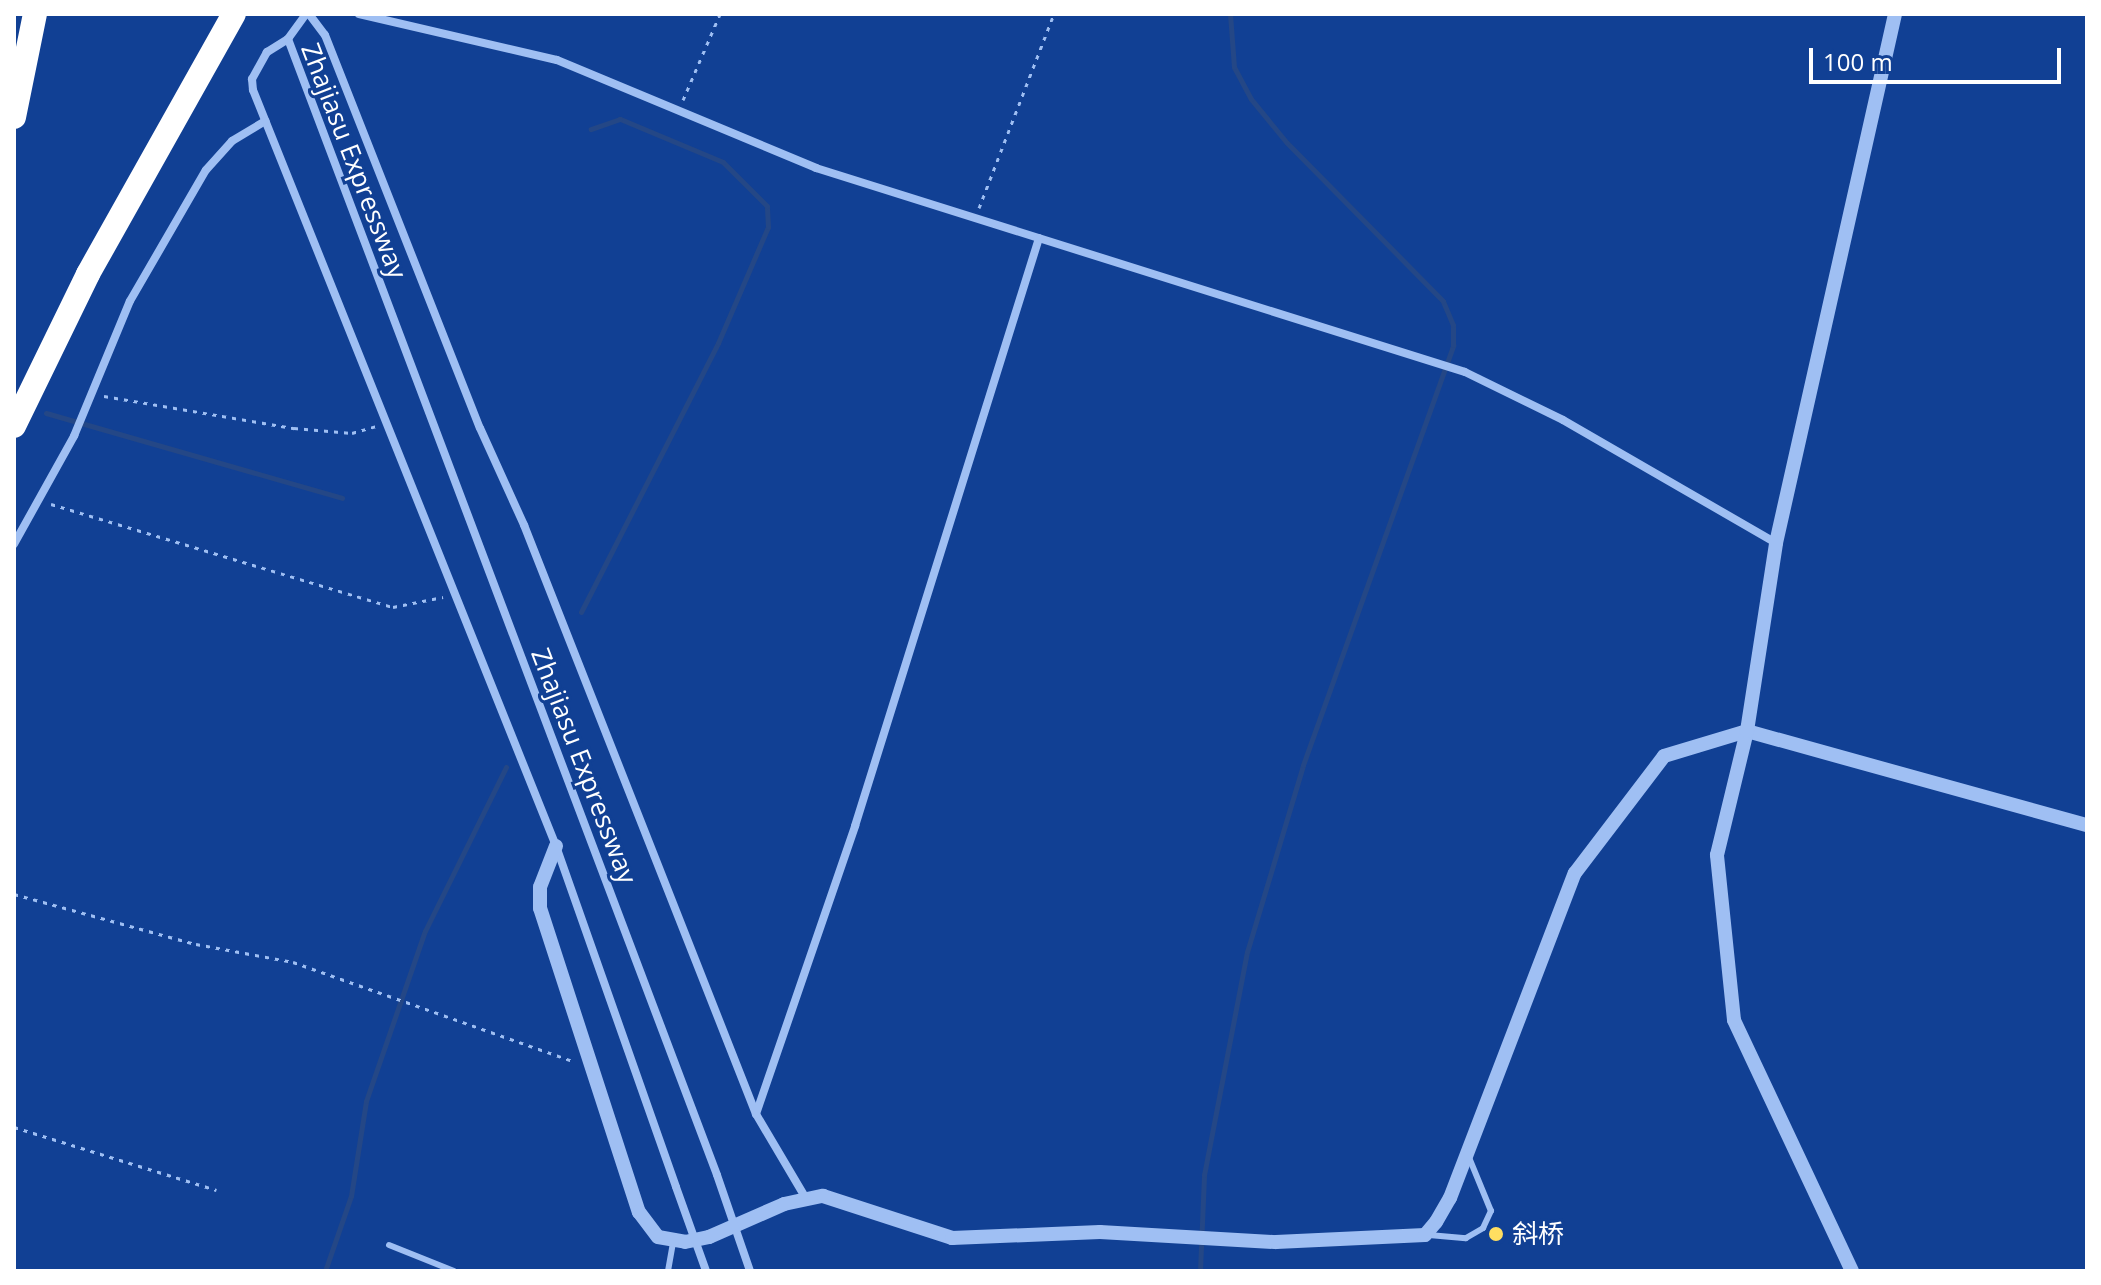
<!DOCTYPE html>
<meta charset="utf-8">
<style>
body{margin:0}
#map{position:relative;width:2101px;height:1285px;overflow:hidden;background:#114094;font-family:"Open Sans","Noto Sans SC",sans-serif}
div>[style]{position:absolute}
.stream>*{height:5px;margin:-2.5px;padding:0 2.5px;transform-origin:2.5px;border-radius:2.5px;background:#244786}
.path>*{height:3px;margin-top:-1.5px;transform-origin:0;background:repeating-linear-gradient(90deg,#9fbff3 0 4px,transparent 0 10px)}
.service>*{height:6px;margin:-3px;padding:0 3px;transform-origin:3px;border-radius:3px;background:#9fbff3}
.minor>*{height:8px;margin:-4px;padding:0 4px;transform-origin:4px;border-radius:4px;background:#9fbff3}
.tertiary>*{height:14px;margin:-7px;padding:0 7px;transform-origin:7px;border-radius:7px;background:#9fbff3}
.motorway>*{height:24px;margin:-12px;padding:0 12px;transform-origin:12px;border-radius:12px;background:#fff}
.minor-bridge>*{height:8px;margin:-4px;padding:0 4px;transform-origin:4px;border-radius:4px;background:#9fbff3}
.dots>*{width:22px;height:22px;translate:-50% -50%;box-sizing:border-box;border:4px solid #114094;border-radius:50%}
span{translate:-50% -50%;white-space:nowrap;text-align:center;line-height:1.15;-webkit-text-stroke:6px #114094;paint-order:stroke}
.street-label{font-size:26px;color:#fff}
.poi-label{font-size:26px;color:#fff}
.left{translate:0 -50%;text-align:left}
.frame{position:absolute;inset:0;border:16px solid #fff;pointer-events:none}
.scale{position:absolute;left:1809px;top:48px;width:252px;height:36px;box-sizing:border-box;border:4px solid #fff;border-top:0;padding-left:10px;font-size:24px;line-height:28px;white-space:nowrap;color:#fff;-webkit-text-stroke:6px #114094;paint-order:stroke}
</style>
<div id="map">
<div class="stream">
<div style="left:46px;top:413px;width:308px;rotate:16deg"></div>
<div style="left:581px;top:612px;width:302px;rotate:-63deg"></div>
<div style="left:718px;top:343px;width:126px;rotate:-66.7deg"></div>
<div style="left:768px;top:227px;width:21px;rotate:-93deg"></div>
<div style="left:767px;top:206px;width:62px;rotate:-135deg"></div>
<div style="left:723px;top:162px;width:112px;rotate:-157.3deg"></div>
<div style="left:620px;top:119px;width:31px;rotate:161deg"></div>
<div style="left:325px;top:1271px;width:79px;rotate:-70.9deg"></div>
<div style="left:351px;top:1196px;width:96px;rotate:-81deg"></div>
<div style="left:366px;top:1101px;width:180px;rotate:-70.9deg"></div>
<div style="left:425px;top:931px;width:183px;rotate:-63.7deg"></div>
<div style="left:1200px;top:1271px;width:96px;rotate:-87.6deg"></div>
<div style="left:1204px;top:1175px;width:227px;rotate:-79.1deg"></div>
<div style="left:1247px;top:952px;width:195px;rotate:-73.3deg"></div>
<div style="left:1303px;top:765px;width:446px;rotate:-70.3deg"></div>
<div style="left:1453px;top:345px;width:20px;rotate:-90deg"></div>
<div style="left:1453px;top:325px;width:26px;rotate:-113deg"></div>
<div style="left:1443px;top:301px;width:222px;rotate:-134.6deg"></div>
<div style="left:1287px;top:143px;width:57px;rotate:-129.3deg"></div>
<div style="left:1251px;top:99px;width:36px;rotate:-118deg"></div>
<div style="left:1234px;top:67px;width:53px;rotate:-94.3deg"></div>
</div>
<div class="path">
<div style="left:683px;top:100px;width:94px;rotate:-66.7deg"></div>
<div style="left:979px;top:208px;width:208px;rotate:-68.9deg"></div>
<div style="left:104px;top:396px;width:193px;rotate:9.6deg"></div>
<div style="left:294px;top:428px;width:58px;rotate:4.9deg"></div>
<div style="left:352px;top:433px;width:25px;rotate:-16deg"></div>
<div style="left:51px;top:504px;width:357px;rotate:16.8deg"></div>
<div style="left:393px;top:607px;width:51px;rotate:-11.3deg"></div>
<div style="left:14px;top:894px;width:189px;rotate:15.4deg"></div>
<div style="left:196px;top:944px;width:99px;rotate:10.5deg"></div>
<div style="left:293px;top:962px;width:297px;rotate:19.5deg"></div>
<div style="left:14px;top:1127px;width:212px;rotate:17.3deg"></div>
</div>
<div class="service">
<div style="left:1429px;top:1235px;width:37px;rotate:5deg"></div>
<div style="left:1466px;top:1238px;width:20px;rotate:-30deg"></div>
<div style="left:1483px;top:1228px;width:19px;rotate:-65deg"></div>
<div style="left:1491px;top:1211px;width:61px;rotate:-112.3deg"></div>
<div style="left:389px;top:1245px;width:70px;rotate:21.8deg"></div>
<div style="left:668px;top:1271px;width:29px;rotate:-80deg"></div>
</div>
<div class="minor">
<div style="left:306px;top:14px;width:31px;rotate:126deg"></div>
<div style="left:288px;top:39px;width:25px;rotate:148deg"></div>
<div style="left:267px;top:52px;width:31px;rotate:119deg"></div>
<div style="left:252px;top:79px;width:11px;rotate:85deg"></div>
<div style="left:253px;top:90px;width:814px;rotate:68.16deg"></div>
<div style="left:556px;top:846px;width:361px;rotate:70.6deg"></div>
<div style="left:309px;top:14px;width:26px;rotate:53deg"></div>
<div style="left:325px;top:35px;width:422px;rotate:68.5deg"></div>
<div style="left:480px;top:428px;width:107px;rotate:65.6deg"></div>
<div style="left:524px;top:525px;width:633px;rotate:68.5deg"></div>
<div style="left:756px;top:1114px;width:96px;rotate:59.4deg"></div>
<div style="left:359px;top:14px;width:203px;rotate:13.1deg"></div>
<div style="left:557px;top:60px;width:281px;rotate:22.6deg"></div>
<div style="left:816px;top:168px;width:680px;rotate:17.45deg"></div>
<div style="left:1465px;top:372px;width:109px;rotate:26.1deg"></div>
<div style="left:1563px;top:420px;width:246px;rotate:30deg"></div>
<div style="left:288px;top:39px;width:1214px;rotate:69.31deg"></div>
<div style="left:14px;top:544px;width:124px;rotate:-60.9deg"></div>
<div style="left:74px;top:436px;width:146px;rotate:-67.5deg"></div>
<div style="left:130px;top:301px;width:151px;rotate:-59.9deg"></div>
<div style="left:206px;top:170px;width:39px;rotate:-48deg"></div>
<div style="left:232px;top:141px;width:39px;rotate:-31deg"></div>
<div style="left:756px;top:1114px;width:305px;rotate:-71deg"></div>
<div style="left:855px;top:826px;width:616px;rotate:-72.62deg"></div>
</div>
<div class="tertiary">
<div style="left:556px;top:846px;width:44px;rotate:111.3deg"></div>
<div style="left:540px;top:887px;width:21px;rotate:90deg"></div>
<div style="left:540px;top:908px;width:320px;rotate:72deg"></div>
<div style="left:639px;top:1212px;width:31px;rotate:53deg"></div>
<div style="left:658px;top:1237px;width:27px;rotate:10deg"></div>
<div style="left:685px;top:1242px;width:25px;rotate:-12deg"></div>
<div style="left:709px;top:1237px;width:82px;rotate:-23.7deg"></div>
<div style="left:784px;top:1204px;width:40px;rotate:-12deg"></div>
<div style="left:823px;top:1196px;width:136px;rotate:18deg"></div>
<div style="left:952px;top:1238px;width:148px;rotate:-2.3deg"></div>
<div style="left:1100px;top:1232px;width:176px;rotate:3.3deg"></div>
<div style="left:1276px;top:1242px;width:149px;rotate:-2.7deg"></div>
<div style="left:1425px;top:1235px;width:17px;rotate:-50deg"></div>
<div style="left:1436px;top:1222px;width:28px;rotate:-60deg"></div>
<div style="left:1450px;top:1198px;width:348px;rotate:-69deg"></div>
<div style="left:1575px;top:873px;width:147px;rotate:-52.7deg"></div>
<div style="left:1664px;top:756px;width:87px;rotate:-16.8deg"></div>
<div style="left:1747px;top:731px;width:353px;rotate:15.5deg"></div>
<div style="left:1852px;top:1271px;width:277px;rotate:-115.2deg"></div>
<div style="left:1734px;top:1020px;width:166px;rotate:-95.9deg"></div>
<div style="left:1717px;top:855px;width:128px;rotate:-76.4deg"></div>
<div style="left:1747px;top:731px;width:190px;rotate:-81.2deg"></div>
<div style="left:1776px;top:543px;width:542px;rotate:-77.32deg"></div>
</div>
<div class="motorway">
<div style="left:14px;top:117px;width:105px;rotate:-78.5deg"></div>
<div style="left:14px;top:426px;width:169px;rotate:-64deg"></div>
<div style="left:88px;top:274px;width:298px;rotate:-60.7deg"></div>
</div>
<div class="minor-bridge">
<div style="left:717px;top:1175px;width:102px;rotate:71deg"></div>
<div style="left:676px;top:1187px;width:89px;rotate:70.3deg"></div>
</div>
<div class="dots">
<div style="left:1496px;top:1234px;background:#ffde61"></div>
</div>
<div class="street-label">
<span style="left:354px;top:161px;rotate:69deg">Zhajiasu Expressway</span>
<span style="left:584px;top:766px;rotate:69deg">Zhajiasu Expressway</span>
</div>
<div class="poi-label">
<span class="left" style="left:1512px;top:1234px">斜桥</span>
</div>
<div class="frame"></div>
<div class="scale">100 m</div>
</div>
